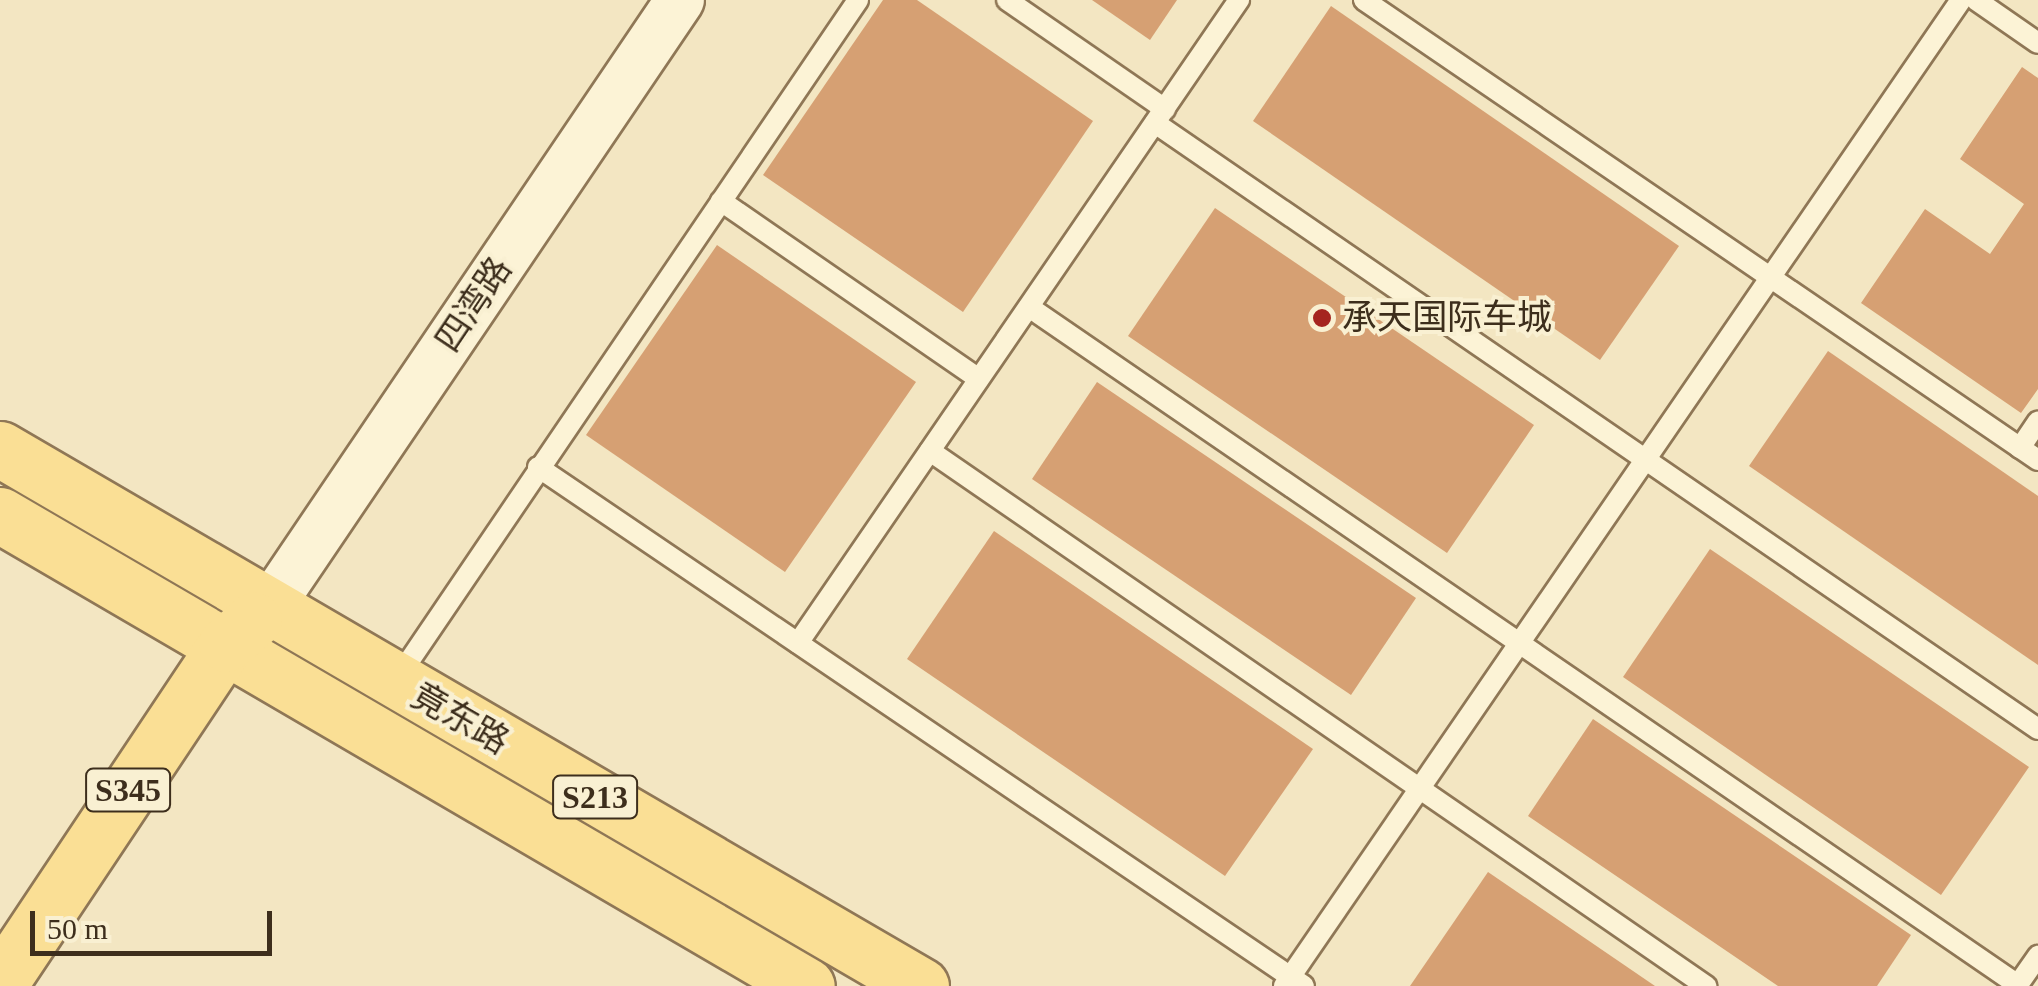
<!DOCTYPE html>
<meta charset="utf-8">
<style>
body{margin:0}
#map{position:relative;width:2038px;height:986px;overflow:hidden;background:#f3e6c2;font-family:"Times New Roman","Noto Sans SC",serif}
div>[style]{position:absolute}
.building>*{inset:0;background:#d6a073}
.roads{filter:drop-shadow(2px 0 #8f7756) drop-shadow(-2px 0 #8f7756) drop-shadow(0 2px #8f7756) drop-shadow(0 -2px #8f7756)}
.service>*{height:20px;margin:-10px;padding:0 10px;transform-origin:10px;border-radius:10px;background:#fcf3d6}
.tertiary>*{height:48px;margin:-24px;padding:0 24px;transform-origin:24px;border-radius:24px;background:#fcf3d6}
.primary>*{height:55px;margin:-27.5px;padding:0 27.5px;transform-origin:27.5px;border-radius:27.5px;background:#fadf95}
.dots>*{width:28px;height:28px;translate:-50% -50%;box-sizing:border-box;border:5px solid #f9f0d2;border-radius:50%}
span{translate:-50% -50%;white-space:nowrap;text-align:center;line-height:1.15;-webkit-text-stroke:8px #f9f0d2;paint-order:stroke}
.shield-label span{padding:2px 8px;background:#f9f0d2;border:2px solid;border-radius:8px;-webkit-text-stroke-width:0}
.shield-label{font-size:32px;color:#3d2e1c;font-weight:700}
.street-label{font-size:35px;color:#3d2e1c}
.poi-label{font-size:35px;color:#3d2e1c}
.left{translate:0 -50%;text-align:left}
.scale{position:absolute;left:30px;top:911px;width:242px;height:45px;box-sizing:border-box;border:5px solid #3d2e1c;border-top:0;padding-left:12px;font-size:30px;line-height:35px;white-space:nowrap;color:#3d2e1c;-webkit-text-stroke:8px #f9f0d2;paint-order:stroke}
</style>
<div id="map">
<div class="building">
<div style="clip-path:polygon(883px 0,917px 0,1093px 121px,963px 312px,763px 175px)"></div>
<div style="clip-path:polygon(1092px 0,1177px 0,1150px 40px)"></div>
<div style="clip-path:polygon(1331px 6px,1679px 246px,1600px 360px,1253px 121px)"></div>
<div style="clip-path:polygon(2022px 67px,2038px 78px,2038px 389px,2021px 413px,1861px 303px,1925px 209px,1990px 254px,2024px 204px,1960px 159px)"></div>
<div style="clip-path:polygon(1215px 208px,1534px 425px,1447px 553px,1128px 336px)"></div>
<div style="clip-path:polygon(717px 245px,916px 382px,785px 572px,586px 435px)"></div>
<div style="clip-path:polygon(1828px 351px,2038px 496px,2038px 665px,1749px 466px)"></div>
<div style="clip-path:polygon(1097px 382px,1416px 598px,1351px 695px,1032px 479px)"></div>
<div style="clip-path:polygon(994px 531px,1313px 749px,1225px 876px,907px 659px)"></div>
<div style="clip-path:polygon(1710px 549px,2029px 767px,1941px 895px,1623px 677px)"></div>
<div style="clip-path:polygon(1593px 719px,1911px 935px,1877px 986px,1778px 986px,1528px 816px)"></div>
<div style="clip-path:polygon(1488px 872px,1655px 986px,1410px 986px)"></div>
</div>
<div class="roads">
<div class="service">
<div style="left:1007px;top:0;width:192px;rotate:34.6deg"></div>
<div style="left:1364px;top:0;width:816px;rotate:34.31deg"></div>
<div style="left:1976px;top:0;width:75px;rotate:34.7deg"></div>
<div style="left:1155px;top:123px;width:1071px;rotate:34.46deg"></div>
<div style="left:721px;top:201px;width:313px;rotate:34.6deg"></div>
<div style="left:1029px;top:307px;width:1199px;rotate:34.43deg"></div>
<div style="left:2020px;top:448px;width:32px;rotate:-56deg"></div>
<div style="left:930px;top:451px;width:943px;rotate:34.58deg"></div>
<div style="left:538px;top:467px;width:925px;rotate:34.12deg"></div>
<div style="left:798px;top:643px;width:780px;rotate:-55.56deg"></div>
<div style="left:399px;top:676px;width:817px;rotate:-55.82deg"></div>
<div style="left:1284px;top:986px;width:1196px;rotate:-55.53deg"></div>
<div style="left:2017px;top:986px;width:37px;rotate:-55deg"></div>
</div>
<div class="tertiary">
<div style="left:268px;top:609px;width:735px;rotate:-55.92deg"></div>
</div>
<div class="primary">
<div style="left:0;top:449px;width:1066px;rotate:30.24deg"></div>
<div style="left:0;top:515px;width:934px;rotate:30.27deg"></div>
<div style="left:0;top:983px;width:407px;rotate:-56.3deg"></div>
<div style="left:226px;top:644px;width:37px;rotate:-41deg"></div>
</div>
</div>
<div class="dots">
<div style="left:1322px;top:318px;background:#a5241f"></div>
</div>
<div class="shield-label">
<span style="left:128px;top:790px">S345</span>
<span style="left:595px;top:797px">S213</span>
</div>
<div class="street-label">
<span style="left:474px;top:305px;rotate:-56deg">四湾路</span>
<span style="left:460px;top:719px;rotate:30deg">竟东路</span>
</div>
<div class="poi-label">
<span class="left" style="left:1342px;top:318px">承天国际车城</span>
</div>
<div class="scale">50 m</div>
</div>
